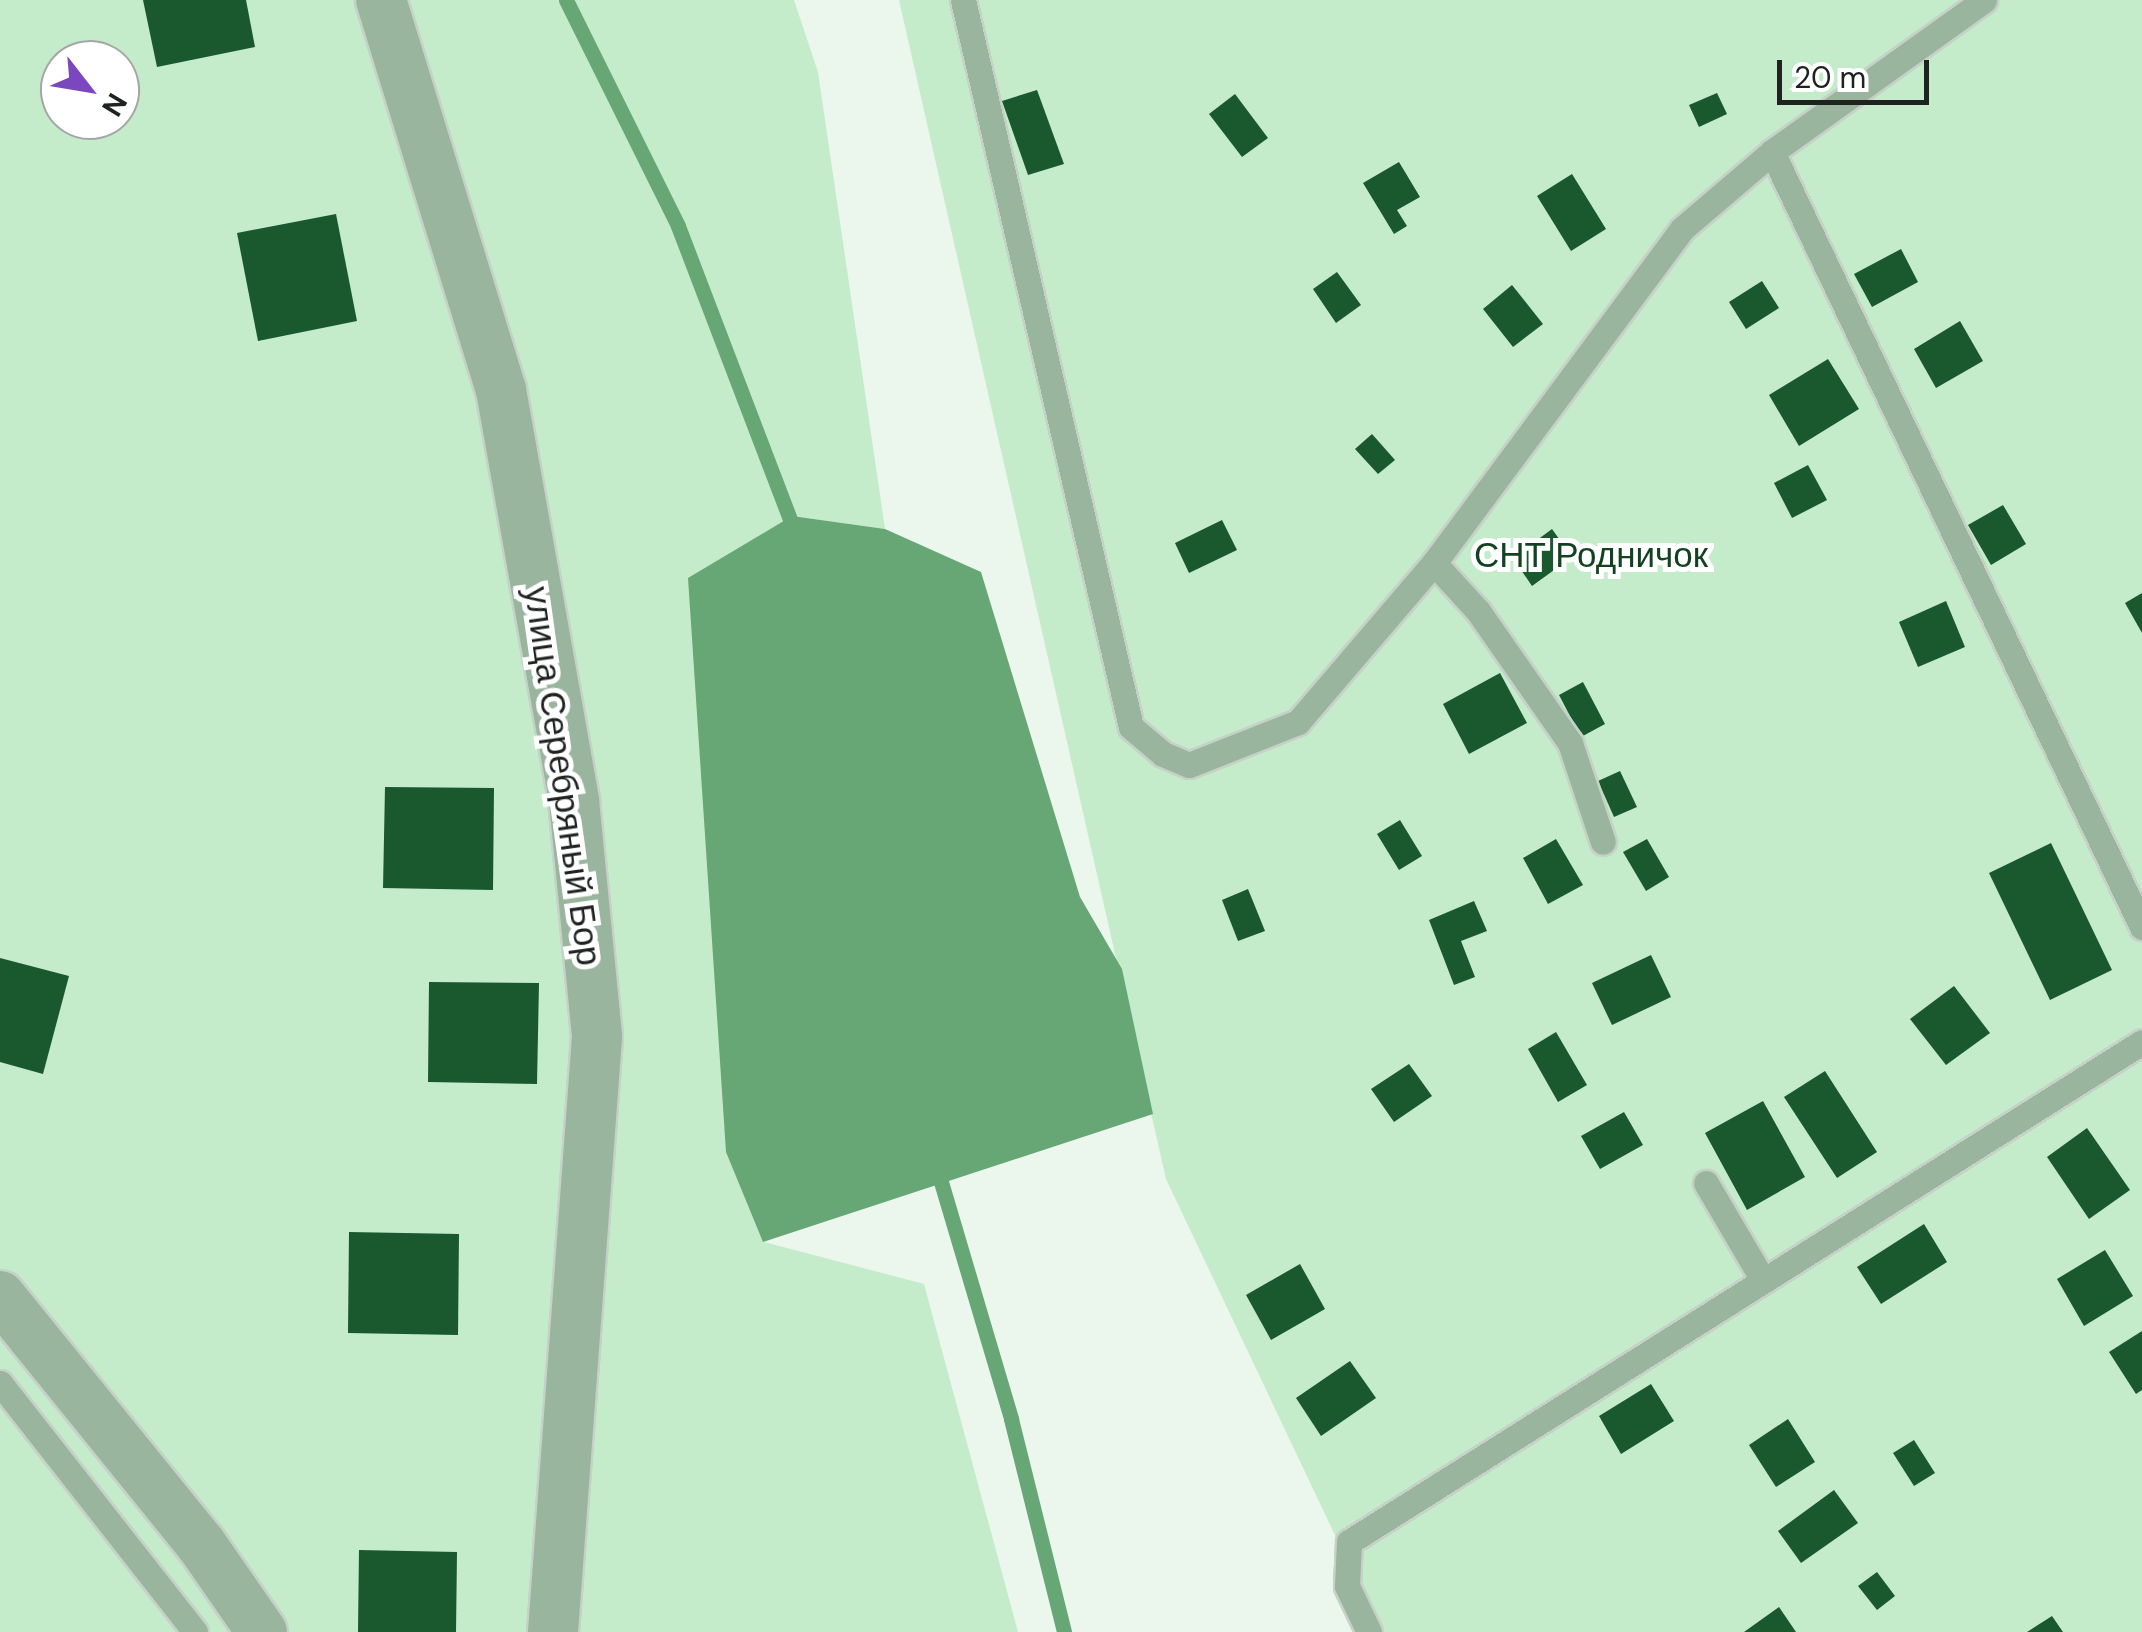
<!DOCTYPE html>
<meta charset="utf-8">
<style>
body{margin:0}
#map{position:relative;width:2142px;height:1632px;overflow:hidden;background:#ebf7ed;font-family:"DM Sans",sans-serif}
div>[style]{position:absolute}
.green>*{inset:0;background:#c4ebca}
.water>*{inset:0;background:#67a675}
.stream>*{height:15px;margin:-7.5px;padding:0 7.5px;transform-origin:7.5px;border-radius:7.5px;background:#67a675}
.building>*{inset:0;background:#19592d}
.roads{filter:drop-shadow(2px 0 #c6d1c8) drop-shadow(-2px 0 #c6d1c8) drop-shadow(0 2px #c6d1c8) drop-shadow(0 -2px #c6d1c8)}
.service>*{height:25px;margin:-12.5px;padding:0 12.5px;transform-origin:12.5px;border-radius:12.5px;background:#9ab59e}
.minor>*{height:50px;margin:-25px;padding:0 25px;transform-origin:25px;border-radius:25px;background:#9ab59e}
span{translate:-50% -50%;white-space:nowrap;text-align:center;line-height:1.15;-webkit-text-stroke:10px #fff;paint-order:stroke}
.park-label{font-size:35px;color:#134221}
.street-label{font-size:35px;color:#1f2320}
.north{position:absolute;left:40px;top:40px;width:100px;height:100px;box-sizing:border-box;background:#fff;border:2px solid #a5a7a6;border-radius:50%;rotate:121deg;font-size:28px;font-weight:700;line-height:40px;text-align:center;color:#1f2320}
.north::after{content:'';display:block;margin:auto;width:35px;height:45px;background:#7a47bf;clip-path:polygon(50% 0,100% 100%,50% 72%,0 100%)}
.scale{position:absolute;left:1777px;top:60px;width:152px;height:45px;box-sizing:border-box;border:5px solid #1f2320;border-top:0;padding-left:12px;font-size:30px;line-height:35px;white-space:nowrap;color:#1f2320;-webkit-text-stroke:8px #fff;paint-order:stroke}
</style>
<div id="map">
<div class="green">
<div style="clip-path:polygon(evenodd,0 0,794px 0,818px 72px,885px 529px,792px 516px,726px 1151px,764px 1242px,924px 1284px,1018px 1632px,0 1632px,0 0,60px 60px,120px 60px,120px 120px,60px 120px,60px 60px)"></div>
<div style="clip-path:polygon(899px 0,2142px 0,2142px 1632px,1381px 1632px,1166px 1179px)"></div>
</div>
<div class="water">
<div style="clip-path:polygon(792px 516px,885px 529px,981px 572px,1080px 897px,1122px 969px,1153px 1114px,763px 1242px,726px 1152px,688px 578px)"></div>
</div>
<div class="stream">
<div style="left:566px;top:0;width:252px;rotate:63.6deg"></div>
<div style="left:678px;top:226px;width:329px;rotate:69.1deg"></div>
<div style="left:936px;top:1165px;width:265px;rotate:73.5deg"></div>
<div style="left:1011px;top:1419px;width:219px;rotate:76deg"></div>
</div>
<div class="building">
<div style="clip-path:polygon(143px 0,246px 0,255px 47px,157px 67px)"></div>
<div style="clip-path:polygon(1037px 90px,1064px 164px,1028px 175px,1002px 101px)"></div>
<div style="clip-path:polygon(1717px 93px,1727px 114px,1699px 127px,1689px 105px)"></div>
<div style="clip-path:polygon(1235px 94px,1268px 138px,1242px 157px,1209px 114px)"></div>
<div style="clip-path:polygon(1399px 162px,1420px 197px,1397px 210px,1407px 226px,1394px 234px,1363px 183px)"></div>
<div style="clip-path:polygon(1572px 174px,1606px 229px,1571px 251px,1537px 196px)"></div>
<div style="clip-path:polygon(336px 214px,357px 321px,258px 341px,237px 233px)"></div>
<div style="clip-path:polygon(1901px 249px,1918px 282px,1872px 307px,1854px 274px)"></div>
<div style="clip-path:polygon(1337px 272px,1361px 305px,1336px 323px,1313px 289px)"></div>
<div style="clip-path:polygon(1762px 281px,1779px 308px,1746px 329px,1729px 302px)"></div>
<div style="clip-path:polygon(1512px 285px,1543px 324px,1513px 347px,1483px 309px)"></div>
<div style="clip-path:polygon(1960px 321px,1983px 361px,1936px 388px,1914px 349px)"></div>
<div style="clip-path:polygon(1828px 359px,1859px 409px,1799px 446px,1769px 395px)"></div>
<div style="clip-path:polygon(1372px 434px,1395px 460px,1378px 474px,1355px 449px)"></div>
<div style="clip-path:polygon(1808px 465px,1827px 500px,1792px 518px,1774px 483px)"></div>
<div style="clip-path:polygon(2003px 505px,2026px 544px,1991px 565px,1968px 525px)"></div>
<div style="clip-path:polygon(1222px 520px,1237px 550px,1189px 573px,1175px 543px)"></div>
<div style="clip-path:polygon(1552px 529px,1572px 557px,1532px 586px,1513px 558px)"></div>
<div style="clip-path:polygon(2142px 593px,2142px 633px,2125px 603px)"></div>
<div style="clip-path:polygon(1946px 601px,1965px 647px,1918px 667px,1899px 622px)"></div>
<div style="clip-path:polygon(1500px 673px,1527px 723px,1469px 754px,1443px 704px)"></div>
<div style="clip-path:polygon(1583px 682px,1605px 724px,1581px 737px,1559px 695px)"></div>
<div style="clip-path:polygon(1620px 771px,1637px 807px,1614px 817px,1598px 781px)"></div>
<div style="clip-path:polygon(385px 787px,494px 788px,493px 890px,383px 888px)"></div>
<div style="clip-path:polygon(1400px 820px,1422px 856px,1399px 870px,1377px 834px)"></div>
<div style="clip-path:polygon(1556px 839px,1583px 885px,1548px 904px,1523px 858px)"></div>
<div style="clip-path:polygon(1647px 839px,1669px 877px,1646px 891px,1623px 852px)"></div>
<div style="clip-path:polygon(2051px 843px,2112px 970px,2050px 1000px,1989px 873px)"></div>
<div style="clip-path:polygon(1248px 889px,1265px 931px,1238px 941px,1222px 900px)"></div>
<div style="clip-path:polygon(1474px 901px,1487px 931px,1461px 941px,1475px 977px,1454px 985px,1429px 920px)"></div>
<div style="clip-path:polygon(1651px 955px,1671px 997px,1612px 1025px,1592px 983px)"></div>
<div style="clip-path:polygon(0 958px,69px 976px,43px 1074px,0 1062px)"></div>
<div style="clip-path:polygon(429px 982px,539px 983px,537px 1084px,428px 1082px)"></div>
<div style="clip-path:polygon(1954px 986px,1990px 1033px,1946px 1065px,1910px 1019px)"></div>
<div style="clip-path:polygon(1556px 1032px,1587px 1085px,1558px 1102px,1528px 1049px)"></div>
<div style="clip-path:polygon(1409px 1064px,1432px 1096px,1394px 1122px,1371px 1089px)"></div>
<div style="clip-path:polygon(1825px 1071px,1877px 1152px,1837px 1178px,1784px 1097px)"></div>
<div style="clip-path:polygon(1763px 1101px,1805px 1177px,1747px 1210px,1705px 1133px)"></div>
<div style="clip-path:polygon(1624px 1112px,1643px 1145px,1600px 1169px,1581px 1136px)"></div>
<div style="clip-path:polygon(2087px 1128px,2130px 1190px,2089px 1219px,2047px 1157px)"></div>
<div style="clip-path:polygon(1924px 1224px,1947px 1262px,1881px 1304px,1857px 1267px)"></div>
<div style="clip-path:polygon(349px 1232px,459px 1234px,458px 1335px,348px 1333px)"></div>
<div style="clip-path:polygon(2105px 1250px,2133px 1296px,2084px 1326px,2057px 1279px)"></div>
<div style="clip-path:polygon(1300px 1264px,1325px 1309px,1271px 1340px,1246px 1295px)"></div>
<div style="clip-path:polygon(2142px 1331px,2142px 1390px,2136px 1394px,2109px 1352px)"></div>
<div style="clip-path:polygon(1350px 1361px,1376px 1398px,1321px 1436px,1296px 1398px)"></div>
<div style="clip-path:polygon(1651px 1384px,1674px 1421px,1621px 1454px,1599px 1416px)"></div>
<div style="clip-path:polygon(1788px 1419px,1815px 1462px,1776px 1487px,1749px 1445px)"></div>
<div style="clip-path:polygon(1914px 1440px,1935px 1473px,1914px 1486px,1893px 1453px)"></div>
<div style="clip-path:polygon(1834px 1490px,1858px 1523px,1801px 1563px,1778px 1531px)"></div>
<div style="clip-path:polygon(359px 1550px,457px 1552px,456px 1632px,358px 1632px)"></div>
<div style="clip-path:polygon(1877px 1572px,1895px 1596px,1877px 1610px,1858px 1586px)"></div>
<div style="clip-path:polygon(1779px 1607px,1796px 1632px,1744px 1632px)"></div>
<div style="clip-path:polygon(2052px 1616px,2063px 1632px,2027px 1632px)"></div>
</div>
<div class="roads">
<div class="service">
<div style="left:963px;top:0;width:746px;rotate:76.99deg"></div>
<div style="left:1131px;top:727px;width:42px;rotate:40.2deg"></div>
<div style="left:1163px;top:754px;width:28px;rotate:23deg"></div>
<div style="left:1189px;top:765px;width:117px;rotate:-21.5deg"></div>
<div style="left:1298px;top:722px;width:209px;rotate:-49.5deg"></div>
<div style="left:1434px;top:563px;width:416px;rotate:-53.4deg"></div>
<div style="left:1682px;top:229px;width:118px;rotate:-40.5deg"></div>
<div style="left:1772px;top:152px;width:261px;rotate:-35.6deg"></div>
<div style="left:1772px;top:152px;width:859px;rotate:64.48deg"></div>
<div style="left:1434px;top:563px;width:65px;rotate:47.5deg"></div>
<div style="left:1478px;top:611px;width:161px;rotate:55.1deg"></div>
<div style="left:1570px;top:743px;width:104px;rotate:71.6deg"></div>
<div style="left:1706px;top:1183px;width:113px;rotate:59.6deg"></div>
<div style="left:0;top:1383px;width:316px;rotate:51.9deg"></div>
<div style="left:1369px;top:1632px;width:51px;rotate:-115.6deg"></div>
<div style="left:1347px;top:1586px;width:44px;rotate:-87.4deg"></div>
<div style="left:1349px;top:1542px;width:937px;rotate:-32.23deg"></div>
</div>
<div class="minor">
<div style="left:381px;top:0;width:408px;rotate:72.9deg"></div>
<div style="left:501px;top:390px;width:417px;rotate:79.9deg"></div>
<div style="left:574px;top:801px;width:237px;rotate:84.4deg"></div>
<div style="left:597px;top:1037px;width:597px;rotate:94.23deg"></div>
<div style="left:0;top:1296px;width:319px;rotate:51deg"></div>
<div style="left:201px;top:1544px;width:107px;rotate:55.3deg"></div>
</div>
</div>
<div class="park-label">
<span style="left:1591px;top:555px">СНТ Родничок</span>
</div>
<div class="street-label">
<span style="left:563px;top:776px;rotate:82deg">улица Серебряный Бор</span>
</div>
<div class="north">N</div>
<div class="scale">20 m</div>
</div>
